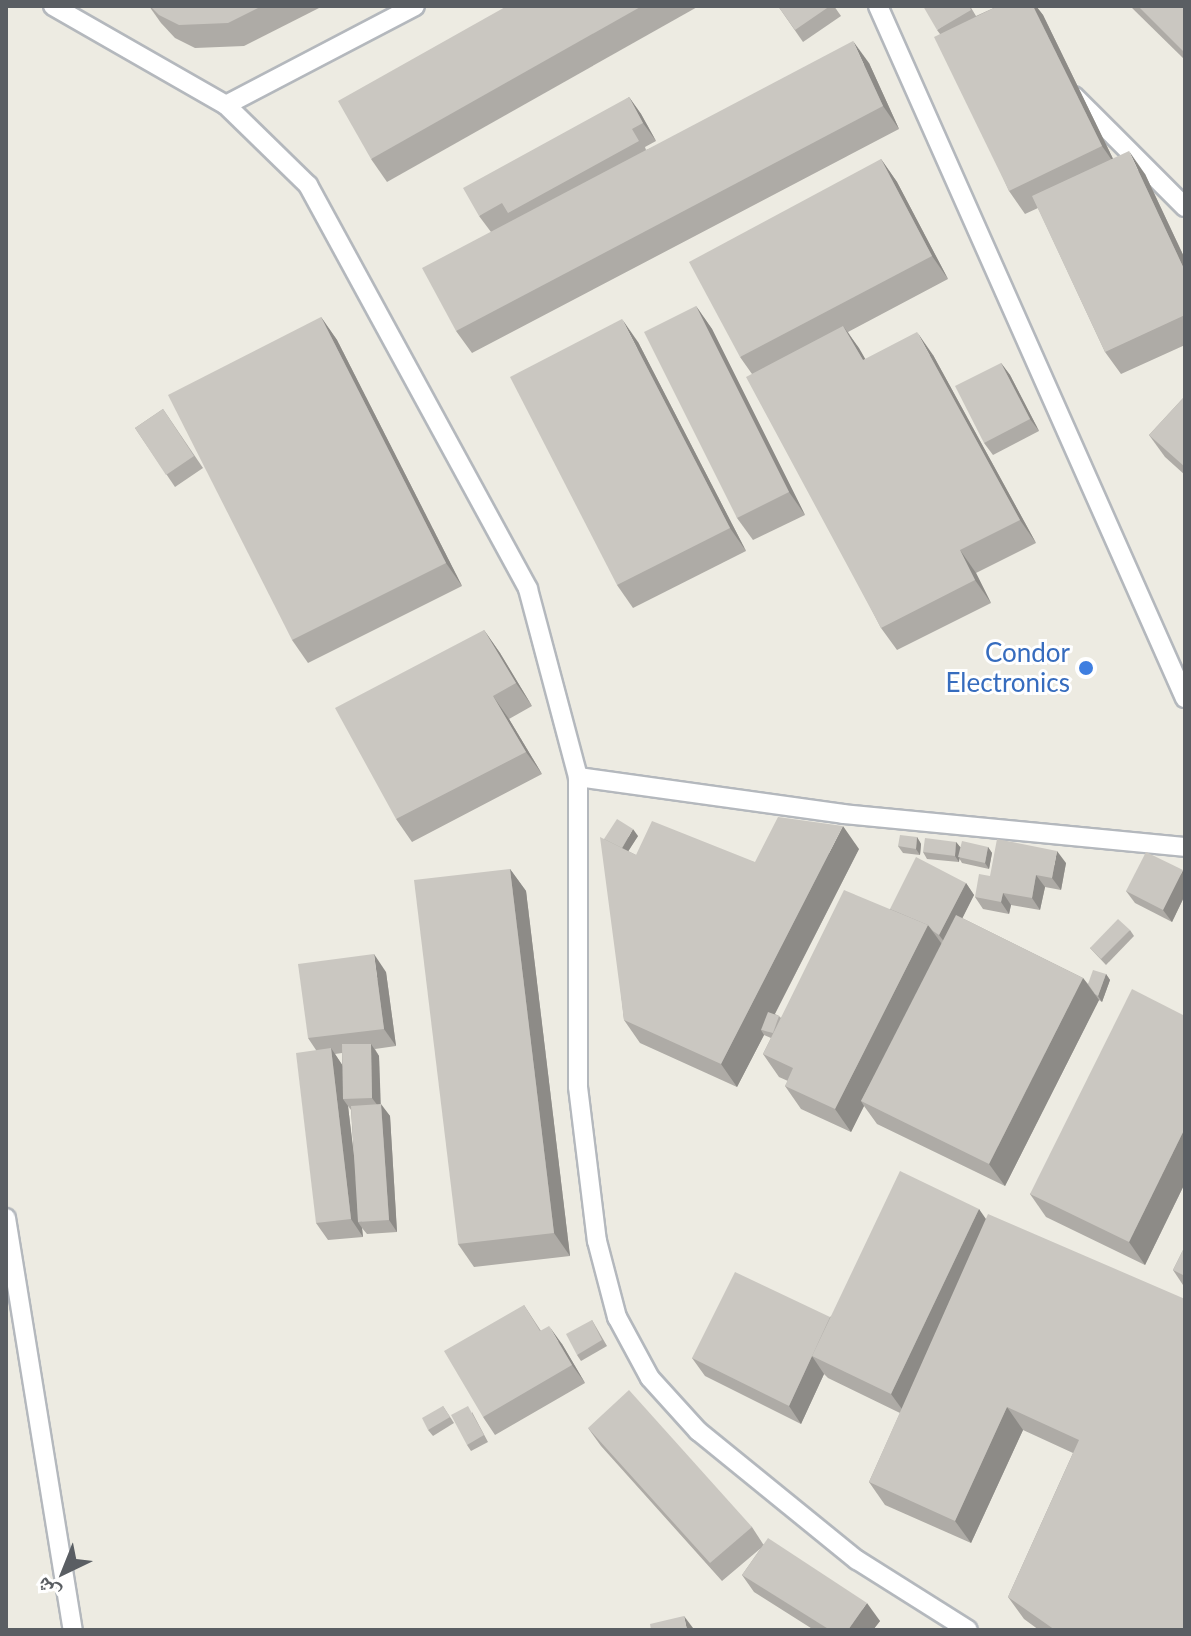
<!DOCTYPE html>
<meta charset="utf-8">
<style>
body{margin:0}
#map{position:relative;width:1191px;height:1636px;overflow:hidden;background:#edebe2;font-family:Lato,"Noto Naskh Arabic",sans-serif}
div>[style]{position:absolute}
.roads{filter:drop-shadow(2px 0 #b4b8bd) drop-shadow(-2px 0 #b4b8bd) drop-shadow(0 2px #b4b8bd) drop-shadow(0 -2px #b4b8bd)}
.service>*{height:18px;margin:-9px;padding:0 9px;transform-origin:9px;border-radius:9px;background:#fff}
.wall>*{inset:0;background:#aeaba6}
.shaded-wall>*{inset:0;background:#8d8b87}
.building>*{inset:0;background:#cac7c1}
.dots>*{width:22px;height:22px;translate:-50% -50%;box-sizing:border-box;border:4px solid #fff;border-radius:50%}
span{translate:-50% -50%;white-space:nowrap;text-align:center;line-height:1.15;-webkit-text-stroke:6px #fff;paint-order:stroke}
.shop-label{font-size:26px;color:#366cbe}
.right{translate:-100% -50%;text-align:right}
.frame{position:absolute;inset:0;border:8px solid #5a5e63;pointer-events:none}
.north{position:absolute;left:24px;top:1532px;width:80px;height:80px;-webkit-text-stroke:6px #fff;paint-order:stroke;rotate:223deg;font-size:22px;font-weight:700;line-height:32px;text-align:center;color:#5a5e63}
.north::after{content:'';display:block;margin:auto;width:28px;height:36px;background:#5a5e63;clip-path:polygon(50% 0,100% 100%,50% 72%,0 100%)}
</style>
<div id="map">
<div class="roads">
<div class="service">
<div style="left:53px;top:6px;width:199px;rotate:29.8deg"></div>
<div style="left:226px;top:105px;width:213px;rotate:-27.6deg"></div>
<div style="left:878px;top:6px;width:757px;rotate:66.08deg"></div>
<div style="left:1074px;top:96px;width:157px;rotate:45deg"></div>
<div style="left:226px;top:105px;width:115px;rotate:44.3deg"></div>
<div style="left:308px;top:185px;width:460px;rotate:61.4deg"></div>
<div style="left:528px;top:589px;width:195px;rotate:75.1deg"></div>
<div style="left:578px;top:777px;width:310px;rotate:90deg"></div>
<div style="left:578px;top:1087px;width:155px;rotate:83deg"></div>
<div style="left:597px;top:1241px;width:79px;rotate:75.3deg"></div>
<div style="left:617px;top:1317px;width:69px;rotate:61.6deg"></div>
<div style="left:650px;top:1378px;width:72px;rotate:47.8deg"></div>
<div style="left:698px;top:1431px;width:205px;rotate:39.1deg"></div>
<div style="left:857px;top:1560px;width:131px;rotate:32.2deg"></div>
<div style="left:578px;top:777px;width:268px;rotate:7.9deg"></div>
<div style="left:843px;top:814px;width:344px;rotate:5.5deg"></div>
<div style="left:6px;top:1218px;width:417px;rotate:80.8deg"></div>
</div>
</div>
<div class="wall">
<div style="clip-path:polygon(149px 6px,323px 6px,244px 46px,195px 48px,175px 38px,161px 23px)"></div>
<div style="clip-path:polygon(507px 6px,699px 6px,387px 182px,371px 159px)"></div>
<div style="clip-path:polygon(778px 6px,834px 6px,841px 16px,803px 42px)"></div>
<div style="clip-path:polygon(970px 6px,976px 16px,998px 6px,1036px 6px,1043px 15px,1113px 159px,1145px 174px,1185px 259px,1185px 345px,1121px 374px,1105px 352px,1038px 208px,1025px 214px,1009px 191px,940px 34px,937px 30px)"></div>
<div style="clip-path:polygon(1130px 6px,1185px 6px,1185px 60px)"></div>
<div style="clip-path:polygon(869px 63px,899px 129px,472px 353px,456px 331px,491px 232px,479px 216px,629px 97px,641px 114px,656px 141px,645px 147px,646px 150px)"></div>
<div style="clip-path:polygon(881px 159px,897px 182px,948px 279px,848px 332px,865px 359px,933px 355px,1036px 543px,976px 573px,991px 603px,897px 650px,881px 628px,752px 374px,740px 357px)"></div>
<div style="clip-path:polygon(696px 306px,712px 329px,805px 515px,753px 540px,737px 518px)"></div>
<div style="clip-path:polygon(321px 317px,337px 340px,462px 586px,308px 663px,292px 640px)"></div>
<div style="clip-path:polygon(638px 342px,746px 551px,633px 608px,617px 585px)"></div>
<div style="clip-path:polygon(1001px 363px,1010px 375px,1039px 431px,993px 455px,984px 443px)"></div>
<div style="clip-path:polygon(1185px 396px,1185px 475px,1165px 457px,1149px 435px)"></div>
<div style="clip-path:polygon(163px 409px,203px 468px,175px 487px,135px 428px)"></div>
<div style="clip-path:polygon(484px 630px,500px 653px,532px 706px,509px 719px,542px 774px,412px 842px,396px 819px)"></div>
<div style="clip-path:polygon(638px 836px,628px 851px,636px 855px,755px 862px,859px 849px,775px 1014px,779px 1016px,781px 1018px,890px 909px,966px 883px,974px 895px,962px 918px,1083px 978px,1088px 984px,1106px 974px,1110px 980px,1102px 1002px,1099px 1000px,1005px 1186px,877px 1124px,864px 1106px,851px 1132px,801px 1109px,785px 1086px,788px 1081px,779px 1077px,763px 1054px,771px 1038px,764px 1035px,737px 1087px,640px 1043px,624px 1020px,604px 839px)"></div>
<div style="clip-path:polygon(917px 837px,921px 844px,920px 855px,903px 853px,898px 846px)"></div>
<div style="clip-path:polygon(956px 842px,960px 847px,988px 847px,992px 853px,989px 869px,962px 863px,959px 858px,959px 862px,927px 859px,923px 852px)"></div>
<div style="clip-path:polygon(1066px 863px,1061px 890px,1045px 887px,1040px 910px,1011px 905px,1009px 914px,983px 909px,975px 897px,990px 876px)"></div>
<div style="clip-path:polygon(510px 869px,526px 891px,570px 1256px,474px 1267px,458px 1244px)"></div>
<div style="clip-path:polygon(1185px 873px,1185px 895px,1172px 922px,1135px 903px,1126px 891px)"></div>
<div style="clip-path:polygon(1130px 930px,1134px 936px,1106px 965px,1090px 948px)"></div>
<div style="clip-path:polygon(evenodd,386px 972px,396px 1046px,375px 1049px,379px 1056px,380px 1104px,390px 1116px,397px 1232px,367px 1234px,362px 1228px,363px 1237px,328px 1240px,316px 1223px,316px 1050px,308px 1038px,386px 972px,342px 1053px,342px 1065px,335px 1054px,342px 1053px,386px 972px,348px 1106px,351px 1110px,354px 1158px,348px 1106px)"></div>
<div style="clip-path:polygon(1185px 1016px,1185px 1183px,1145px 1265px,1046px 1217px,1030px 1194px)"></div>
<div style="clip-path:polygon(979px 1209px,1185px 1630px,1039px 1630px,1024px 1619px,1008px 1597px,1073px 1453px,1023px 1430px,971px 1543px,885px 1505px,869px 1482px,900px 1413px,828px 1378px,824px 1374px,801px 1424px,705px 1376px,692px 1358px,830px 1317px)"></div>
<div style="clip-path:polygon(1185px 1246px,1185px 1288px,1173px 1270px)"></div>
<div style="clip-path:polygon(524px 1305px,541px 1331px,562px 1344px,585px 1383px,495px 1435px,483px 1417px)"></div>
<div style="clip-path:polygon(592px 1320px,607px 1346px,581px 1361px,577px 1355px)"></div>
<div style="clip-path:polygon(443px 1406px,454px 1423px,433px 1436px,428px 1430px)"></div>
<div style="clip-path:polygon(472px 1412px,488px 1442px,471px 1451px,467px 1445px)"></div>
<div style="clip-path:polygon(588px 1428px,752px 1527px,763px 1544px,880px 1621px,873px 1630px,814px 1630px,754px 1592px,742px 1575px,761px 1548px,722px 1581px,601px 1446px)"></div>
</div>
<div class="shaded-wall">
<div style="clip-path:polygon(1033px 6px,1036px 6px,1043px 15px,1118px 169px,1102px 146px)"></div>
<div style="clip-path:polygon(853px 41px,869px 63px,899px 129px,883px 106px)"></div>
<div style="clip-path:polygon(629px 97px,641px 114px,656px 141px,643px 123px)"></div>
<div style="clip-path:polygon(1129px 151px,1145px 174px,1185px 259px,1185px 271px)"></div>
<div style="clip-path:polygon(881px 159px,897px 182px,948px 279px,932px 256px)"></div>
<div style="clip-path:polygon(696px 306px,712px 329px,805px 515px,789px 492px)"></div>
<div style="clip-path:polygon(321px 317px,337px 340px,462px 586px,446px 563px)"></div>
<div style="clip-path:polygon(622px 319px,638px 342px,746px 551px,730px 528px)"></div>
<div style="clip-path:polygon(843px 326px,859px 348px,879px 383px,863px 360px)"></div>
<div style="clip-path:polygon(917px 332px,933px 355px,1036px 543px,1020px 520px)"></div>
<div style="clip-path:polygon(1001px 363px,1010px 375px,1039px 431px,1030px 419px)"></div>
<div style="clip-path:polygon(960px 550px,976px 573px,991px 603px,975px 580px)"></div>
<div style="clip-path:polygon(484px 630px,500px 653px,532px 706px,516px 683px)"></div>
<div style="clip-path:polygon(493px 696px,509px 719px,542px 774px,526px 752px)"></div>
<div style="clip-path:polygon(843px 826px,859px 849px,766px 1031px,761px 1030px,764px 1035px,737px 1087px,721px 1064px)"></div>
<div style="clip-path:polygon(633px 829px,638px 836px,624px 858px,620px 852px)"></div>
<div style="clip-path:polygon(917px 837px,921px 844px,920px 855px,916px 849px)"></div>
<div style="clip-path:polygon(956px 842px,961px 848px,959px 862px,955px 856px)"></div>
<div style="clip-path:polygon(988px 847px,992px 853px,989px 869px,985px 863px)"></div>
<div style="clip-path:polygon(1057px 851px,1066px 863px,1061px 890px,1052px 878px)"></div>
<div style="clip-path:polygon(510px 869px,526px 891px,570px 1256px,554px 1233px)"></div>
<div style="clip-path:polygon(1183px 870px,1185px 873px,1185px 895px,1172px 922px,1163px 910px)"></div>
<div style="clip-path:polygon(1036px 875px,1045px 887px,1040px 910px,1032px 898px)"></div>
<div style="clip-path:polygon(966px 883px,974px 895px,948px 947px,939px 935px)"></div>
<div style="clip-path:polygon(1003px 893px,1011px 905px,1009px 914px,1001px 902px)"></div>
<div style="clip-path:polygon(928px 925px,944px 947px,861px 1101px,864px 1106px,851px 1132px,835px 1109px)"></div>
<div style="clip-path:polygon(374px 954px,386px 972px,396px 1046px,384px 1029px)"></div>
<div style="clip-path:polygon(1106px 974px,1110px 980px,1102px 1002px,1098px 996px)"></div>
<div style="clip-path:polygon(1083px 978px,1099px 1000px,1005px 1186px,989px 1164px)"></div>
<div style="clip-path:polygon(371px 1044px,379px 1056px,381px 1110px,372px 1098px)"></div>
<div style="clip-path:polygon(331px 1048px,343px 1066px,343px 1099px,348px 1106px,362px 1222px,358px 1222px,362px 1228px,363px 1237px,351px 1219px)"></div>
<div style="clip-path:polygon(381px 1104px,390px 1116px,397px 1232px,389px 1220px)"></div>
<div style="clip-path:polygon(1185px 1128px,1185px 1183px,1145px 1265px,1129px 1242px)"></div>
<div style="clip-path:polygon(979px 1209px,995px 1232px,907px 1416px,891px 1394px)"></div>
<div style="clip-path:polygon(549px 1326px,562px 1344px,585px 1383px,572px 1365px)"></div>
<div style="clip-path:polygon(812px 1356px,824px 1374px,801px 1424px,789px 1406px)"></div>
<div style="clip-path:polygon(1007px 1407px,1023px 1430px,971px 1543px,955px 1521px)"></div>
<div style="clip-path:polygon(867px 1603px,880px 1621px,873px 1630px,848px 1630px)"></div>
<div style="clip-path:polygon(684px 1616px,693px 1628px,693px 1630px,687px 1630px)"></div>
</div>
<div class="building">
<div style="clip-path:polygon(150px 6px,262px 6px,228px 23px,179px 25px,159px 15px)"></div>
<div style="clip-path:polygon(507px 6px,642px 6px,371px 159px,338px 101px)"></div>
<div style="clip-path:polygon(778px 6px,830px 6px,795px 30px)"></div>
<div style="clip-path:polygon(923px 6px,969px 6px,971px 10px,937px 30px)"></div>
<div style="clip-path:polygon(998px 6px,1033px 6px,1102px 146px,1009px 191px,934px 37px)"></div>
<div style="clip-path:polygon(1138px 6px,1185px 6px,1185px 53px)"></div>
<div style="clip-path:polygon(853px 41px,883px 106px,456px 331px,422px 268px)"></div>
<div style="clip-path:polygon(629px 97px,643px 123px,632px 129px,639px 141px,508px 213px,502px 203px,479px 216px,463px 188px)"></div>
<div style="clip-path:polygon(1129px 151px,1185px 271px,1185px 315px,1105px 352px,1032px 196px)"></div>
<div style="clip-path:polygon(881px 159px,932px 256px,740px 357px,689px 262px)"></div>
<div style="clip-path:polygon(696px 306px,789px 492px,737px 518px,644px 332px)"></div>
<div style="clip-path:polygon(321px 317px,446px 563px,292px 640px,168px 395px)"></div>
<div style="clip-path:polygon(622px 319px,730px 528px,617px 585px,510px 377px)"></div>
<div style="clip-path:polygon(843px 326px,863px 360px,917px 332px,1020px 520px,960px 550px,975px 580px,881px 628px,746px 377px)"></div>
<div style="clip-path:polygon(1001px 363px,1030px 419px,984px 443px,955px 386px)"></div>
<div style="clip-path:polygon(1185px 396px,1185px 467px,1149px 435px)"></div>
<div style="clip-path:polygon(163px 409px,194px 456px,166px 475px,135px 428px)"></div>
<div style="clip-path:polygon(484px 630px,516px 683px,493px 696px,526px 752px,396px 819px,335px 708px)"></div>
<div style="clip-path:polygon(778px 817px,843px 826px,721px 1064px,624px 1020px,600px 837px,636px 855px,652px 821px,755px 862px)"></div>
<div style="clip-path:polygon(617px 819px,633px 829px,622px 848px,604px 839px)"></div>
<div style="clip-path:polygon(900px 835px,917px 837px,916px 849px,898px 846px)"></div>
<div style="clip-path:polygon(925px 838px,956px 842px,955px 856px,923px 852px)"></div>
<div style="clip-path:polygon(997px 839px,1057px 851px,1052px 878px,1036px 875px,1032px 898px,1003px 893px,1001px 902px,975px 897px,979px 874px,990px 876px)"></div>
<div style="clip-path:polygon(962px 841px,988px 847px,985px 863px,958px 857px)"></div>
<div style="clip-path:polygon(1146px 852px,1183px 870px,1163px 910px,1126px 891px)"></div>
<div style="clip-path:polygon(916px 857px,966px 883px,939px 935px,933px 931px,928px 925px,890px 909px)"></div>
<div style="clip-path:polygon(510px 869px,554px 1233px,458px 1244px,414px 880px)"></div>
<div style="clip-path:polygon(844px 890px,928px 925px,835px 1109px,785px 1086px,793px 1068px,763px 1054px)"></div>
<div style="clip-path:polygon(956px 915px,1083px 978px,989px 1164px,861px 1101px)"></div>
<div style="clip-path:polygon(1118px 919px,1130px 930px,1101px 959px,1090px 948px)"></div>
<div style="clip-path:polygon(374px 954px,384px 1029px,308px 1038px,298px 964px)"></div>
<div style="clip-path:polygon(1093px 970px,1106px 974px,1098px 996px,1095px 994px,1088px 984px)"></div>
<div style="clip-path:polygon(1132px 989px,1185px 1016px,1185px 1128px,1129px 1242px,1030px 1194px)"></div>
<div style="clip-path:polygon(768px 1012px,779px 1016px,773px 1033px,761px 1030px)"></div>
<div style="clip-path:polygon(342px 1044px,371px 1044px,372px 1098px,343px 1099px)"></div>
<div style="clip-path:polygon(331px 1048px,351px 1219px,316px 1223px,296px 1053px)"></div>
<div style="clip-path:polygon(381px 1104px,389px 1220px,358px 1222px,351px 1106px)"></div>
<div style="clip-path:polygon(900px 1171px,979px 1209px,891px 1394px,812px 1356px)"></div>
<div style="clip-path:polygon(988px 1214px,1185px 1299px,1185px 1630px,1055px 1630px,1008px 1597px,1079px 1440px,1007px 1407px,955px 1521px,869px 1482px)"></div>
<div style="clip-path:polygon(1185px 1246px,1185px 1276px,1173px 1270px)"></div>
<div style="clip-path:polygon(735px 1272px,830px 1317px,789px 1406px,692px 1358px)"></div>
<div style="clip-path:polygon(524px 1305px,540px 1331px,549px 1326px,572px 1365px,483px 1417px,444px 1351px)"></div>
<div style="clip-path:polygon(592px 1320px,602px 1340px,577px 1355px,566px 1334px)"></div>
<div style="clip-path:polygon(629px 1390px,752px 1527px,710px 1563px,588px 1428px)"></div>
<div style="clip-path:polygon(443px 1406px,450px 1417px,428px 1430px,422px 1418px)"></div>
<div style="clip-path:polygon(468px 1406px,484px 1435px,467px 1445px,451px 1415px)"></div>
<div style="clip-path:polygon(768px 1538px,867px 1603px,848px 1630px,830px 1630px,742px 1575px)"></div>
<div style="clip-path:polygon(684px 1616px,687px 1630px,651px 1630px,650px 1624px)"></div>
</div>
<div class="dots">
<div style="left:1086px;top:668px;background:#3f7fe0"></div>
</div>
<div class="shop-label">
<span class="right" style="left:1070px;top:668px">Condor<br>Electronics</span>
</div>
<div class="frame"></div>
<div class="north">ش</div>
</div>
